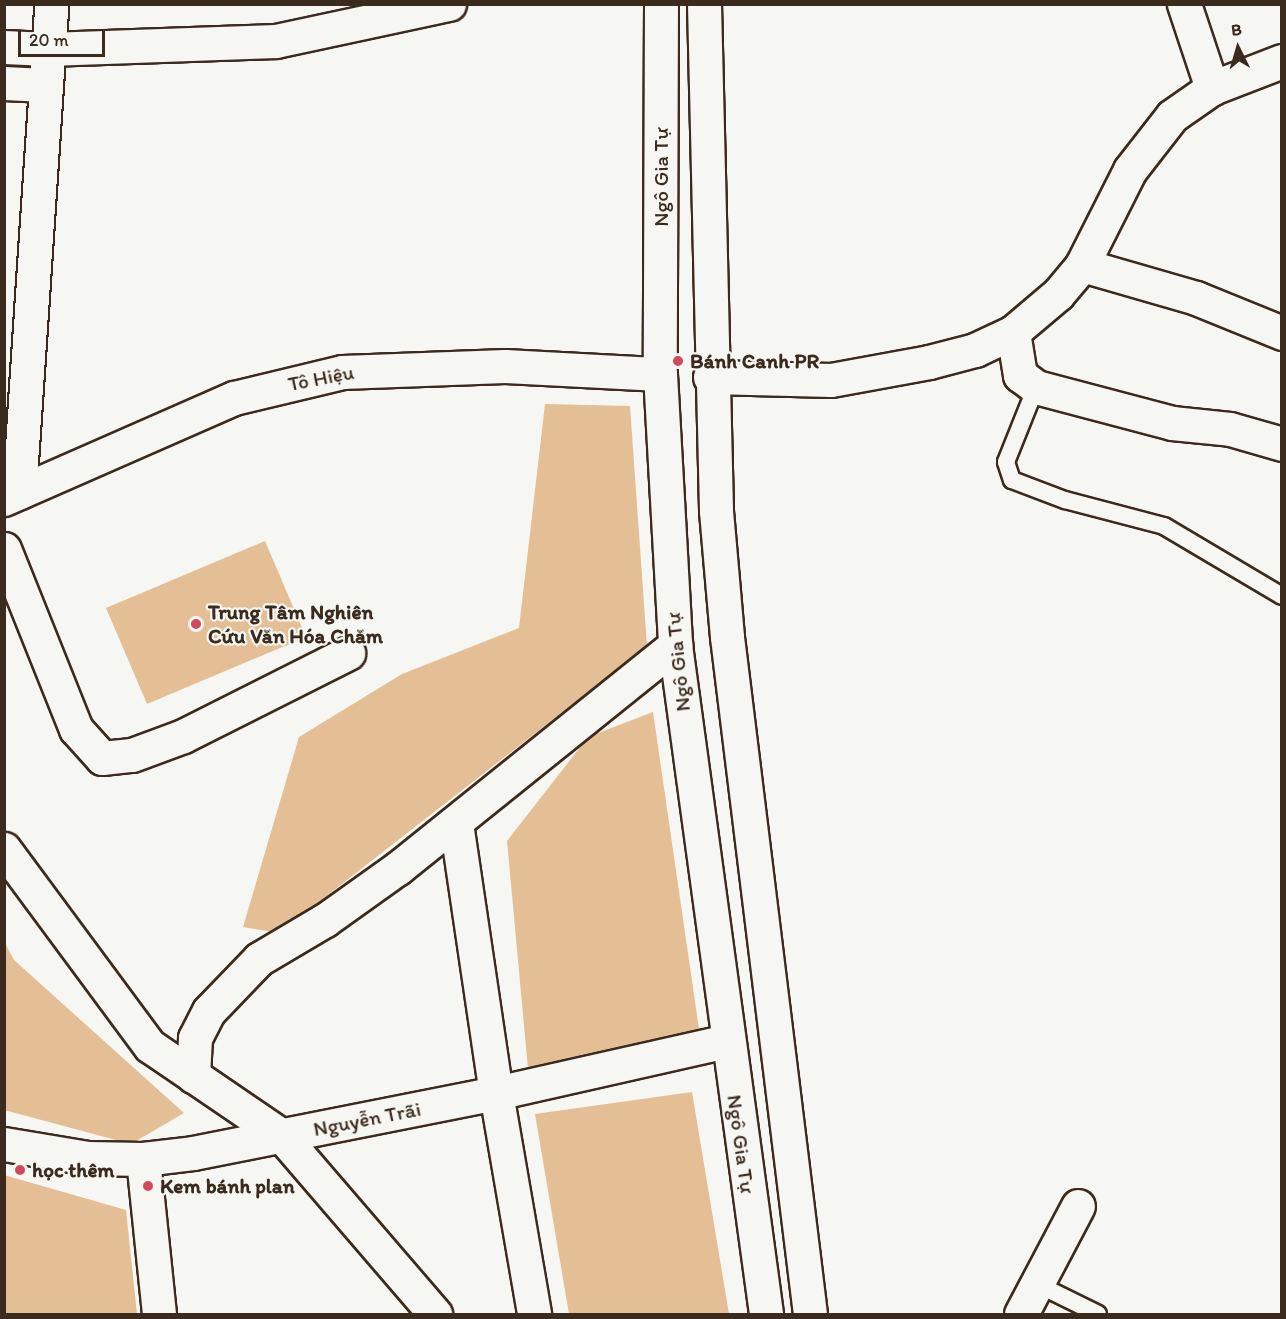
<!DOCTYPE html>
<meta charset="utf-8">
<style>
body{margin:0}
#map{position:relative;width:1286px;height:1319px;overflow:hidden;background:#f6f6f2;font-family:Itim,sans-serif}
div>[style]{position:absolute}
.building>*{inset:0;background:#e4bf95}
.roads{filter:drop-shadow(2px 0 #3b2a1e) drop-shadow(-2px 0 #3b2a1e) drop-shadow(0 2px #3b2a1e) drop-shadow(0 -2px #3b2a1e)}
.service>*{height:16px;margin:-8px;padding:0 8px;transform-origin:8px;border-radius:8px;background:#f6f6f2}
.minor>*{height:33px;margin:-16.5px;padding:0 16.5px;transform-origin:16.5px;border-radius:16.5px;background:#f6f6f2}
.tertiary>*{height:33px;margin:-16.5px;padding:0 16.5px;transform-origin:16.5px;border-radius:16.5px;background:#f6f6f2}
.secondary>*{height:33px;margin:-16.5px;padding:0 16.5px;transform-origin:16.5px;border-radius:16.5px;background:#f6f6f2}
.dots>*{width:16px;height:16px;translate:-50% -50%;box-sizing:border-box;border:3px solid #f6f6f2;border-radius:50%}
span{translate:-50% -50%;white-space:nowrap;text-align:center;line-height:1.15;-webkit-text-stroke:4.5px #f6f6f2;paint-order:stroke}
.street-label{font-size:21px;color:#3b2a1e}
.poi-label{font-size:21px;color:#3b2a1e;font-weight:700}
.left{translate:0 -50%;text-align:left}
.frame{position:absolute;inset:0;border:6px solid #3b2a1e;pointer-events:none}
.north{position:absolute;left:1208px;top:18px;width:60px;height:60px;-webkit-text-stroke:4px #f6f6f2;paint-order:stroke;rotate:355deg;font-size:16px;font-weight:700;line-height:24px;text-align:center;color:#3b2a1e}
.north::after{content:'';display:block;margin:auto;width:21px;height:27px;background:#3b2a1e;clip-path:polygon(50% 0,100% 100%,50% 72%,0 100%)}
.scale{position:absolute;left:18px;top:30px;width:87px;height:27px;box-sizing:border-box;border:3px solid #3b2a1e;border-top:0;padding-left:8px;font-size:18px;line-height:21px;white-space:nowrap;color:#3b2a1e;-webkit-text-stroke:4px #f6f6f2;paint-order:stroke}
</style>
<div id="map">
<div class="building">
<div style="clip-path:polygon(545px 404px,630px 406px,647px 646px,279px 933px,243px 927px,299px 737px,402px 674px,519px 628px)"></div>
<div style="clip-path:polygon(265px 541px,306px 637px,147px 704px,106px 608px)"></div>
<div style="clip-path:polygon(653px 712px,699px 1029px,528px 1069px,507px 841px,588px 737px)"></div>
<div style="clip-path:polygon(4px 941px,14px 960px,184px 1113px,131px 1144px,4px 1110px)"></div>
<div style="clip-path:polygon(692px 1092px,729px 1314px,569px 1314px,535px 1114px)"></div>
<div style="clip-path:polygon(4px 1175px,126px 1210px,137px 1314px,4px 1314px)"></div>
</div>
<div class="roads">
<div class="service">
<div style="left:1036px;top:387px;width:81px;rotate:111.8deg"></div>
<div style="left:1006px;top:462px;width:19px;rotate:72deg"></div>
<div style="left:1012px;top:480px;width:57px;rotate:20.7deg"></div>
<div style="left:1065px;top:500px;width:102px;rotate:14.7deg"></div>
<div style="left:1164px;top:526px;width:137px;rotate:30.7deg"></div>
<div style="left:1037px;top:1284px;width:68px;rotate:26.2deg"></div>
</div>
<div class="minor">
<div style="left:1184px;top:4px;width:89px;rotate:71.6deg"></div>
<div style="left:4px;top:47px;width:44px;rotate:2.6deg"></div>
<div style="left:48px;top:49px;width:228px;rotate:-2deg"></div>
<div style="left:276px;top:41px;width:177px;rotate:-12.1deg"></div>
<div style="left:4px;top:83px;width:41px;rotate:2.8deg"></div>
<div style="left:1082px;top:265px;width:119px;rotate:16.1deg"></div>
<div style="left:1196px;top:298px;width:93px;rotate:22.1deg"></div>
<div style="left:1013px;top:332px;width:44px;rotate:80.8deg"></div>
<div style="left:1020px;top:375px;width:20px;rotate:37deg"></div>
<div style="left:1036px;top:387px;width:141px;rotate:14.8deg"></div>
<div style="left:1172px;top:423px;width:58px;rotate:5.9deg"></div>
<div style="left:1230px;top:429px;width:54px;rotate:16.1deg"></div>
<div style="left:710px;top:377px;width:121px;rotate:1.4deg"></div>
<div style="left:831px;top:380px;width:100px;rotate:-10.4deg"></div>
<div style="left:929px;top:362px;width:48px;rotate:-14.6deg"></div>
<div style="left:975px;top:350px;width:42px;rotate:-25.3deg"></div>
<div style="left:1013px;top:332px;width:59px;rotate:-40.2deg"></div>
<div style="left:1058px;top:294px;width:38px;rotate:-50deg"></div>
<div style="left:1082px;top:265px;width:106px;rotate:-63.2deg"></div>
<div style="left:1130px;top:170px;width:68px;rotate:-52.1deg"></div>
<div style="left:1172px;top:116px;width:49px;rotate:-35deg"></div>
<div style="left:1212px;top:88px;width:75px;rotate:-21.1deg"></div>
<div style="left:19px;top:492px;width:489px;rotate:-86.2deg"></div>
<div style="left:4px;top:549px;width:194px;rotate:68.2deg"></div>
<div style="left:76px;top:729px;width:39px;rotate:48deg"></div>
<div style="left:102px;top:758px;width:30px;rotate:-6deg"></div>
<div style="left:132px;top:755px;width:54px;rotate:-20.4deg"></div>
<div style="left:183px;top:736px;width:185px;rotate:-26.7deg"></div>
<div style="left:456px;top:823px;width:273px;rotate:81.6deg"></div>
<div style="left:496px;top:1093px;width:224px;rotate:80.2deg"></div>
<div style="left:4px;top:849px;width:245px;rotate:53.5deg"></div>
<div style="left:150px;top:1046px;width:160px;rotate:34.3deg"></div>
<div style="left:282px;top:1136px;width:235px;rotate:49.3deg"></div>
<div style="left:193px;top:1076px;width:38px;rotate:-87deg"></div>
<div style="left:195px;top:1038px;width:30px;rotate:-63deg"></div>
<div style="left:209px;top:1011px;width:72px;rotate:-46.1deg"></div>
<div style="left:259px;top:959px;width:77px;rotate:-30.6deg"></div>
<div style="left:325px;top:920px;width:90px;rotate:-35.5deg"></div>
<div style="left:398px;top:868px;width:356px;rotate:-38.8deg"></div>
<div style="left:4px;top:1144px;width:85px;rotate:9.5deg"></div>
<div style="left:88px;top:1158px;width:55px;rotate:1deg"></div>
<div style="left:143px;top:1159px;width:50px;rotate:-6.8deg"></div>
<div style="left:193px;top:1153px;width:309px;rotate:-11.2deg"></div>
<div style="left:496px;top:1093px;width:236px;rotate:-12.7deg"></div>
<div style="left:143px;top:1159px;width:156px;rotate:84.1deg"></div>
<div style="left:1021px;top:1314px;width:122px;rotate:-62.2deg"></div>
</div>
<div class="tertiary">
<div style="left:4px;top:499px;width:251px;rotate:-23.7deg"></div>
<div style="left:234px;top:398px;width:111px;rotate:-13.5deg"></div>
<div style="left:342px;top:372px;width:163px;rotate:-2.1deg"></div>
<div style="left:505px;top:366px;width:155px;rotate:3deg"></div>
</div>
<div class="secondary">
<div style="left:661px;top:4px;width:370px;rotate:90.2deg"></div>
<div style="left:660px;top:374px;width:271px;rotate:86.8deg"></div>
<div style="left:675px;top:645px;width:675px;rotate:82.25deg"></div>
<div style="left:704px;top:4px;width:507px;rotate:88.64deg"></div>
<div style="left:716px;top:511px;width:126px;rotate:85deg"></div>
<div style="left:727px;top:637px;width:682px;rotate:83.01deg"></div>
</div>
</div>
<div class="dots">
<div style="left:678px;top:361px;background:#d1495b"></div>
<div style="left:196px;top:624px;background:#d1495b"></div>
<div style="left:20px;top:1170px;background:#d1495b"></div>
<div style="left:148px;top:1186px;background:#d1495b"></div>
</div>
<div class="street-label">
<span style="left:661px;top:177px;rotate:-90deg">Ngô Gia Tự</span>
<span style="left:321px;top:378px;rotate:-11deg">Tô Hiệu</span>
<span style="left:678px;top:662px;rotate:-96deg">Ngô Gia Tự</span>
<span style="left:367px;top:1119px;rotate:-11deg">Nguyễn Trãi</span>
<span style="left:741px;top:1144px;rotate:82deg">Ngô Gia Tự</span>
</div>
<div class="poi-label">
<span class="left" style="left:690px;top:361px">Bánh Canh PR</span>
<span class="left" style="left:208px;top:624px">Trung Tâm Nghiên<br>Cứu Văn Hóa Chăm</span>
<span class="left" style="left:32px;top:1170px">học thêm</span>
<span class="left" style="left:160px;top:1186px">Kem bánh plan</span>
</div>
<div class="frame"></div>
<div class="north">B</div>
<div class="scale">20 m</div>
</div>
